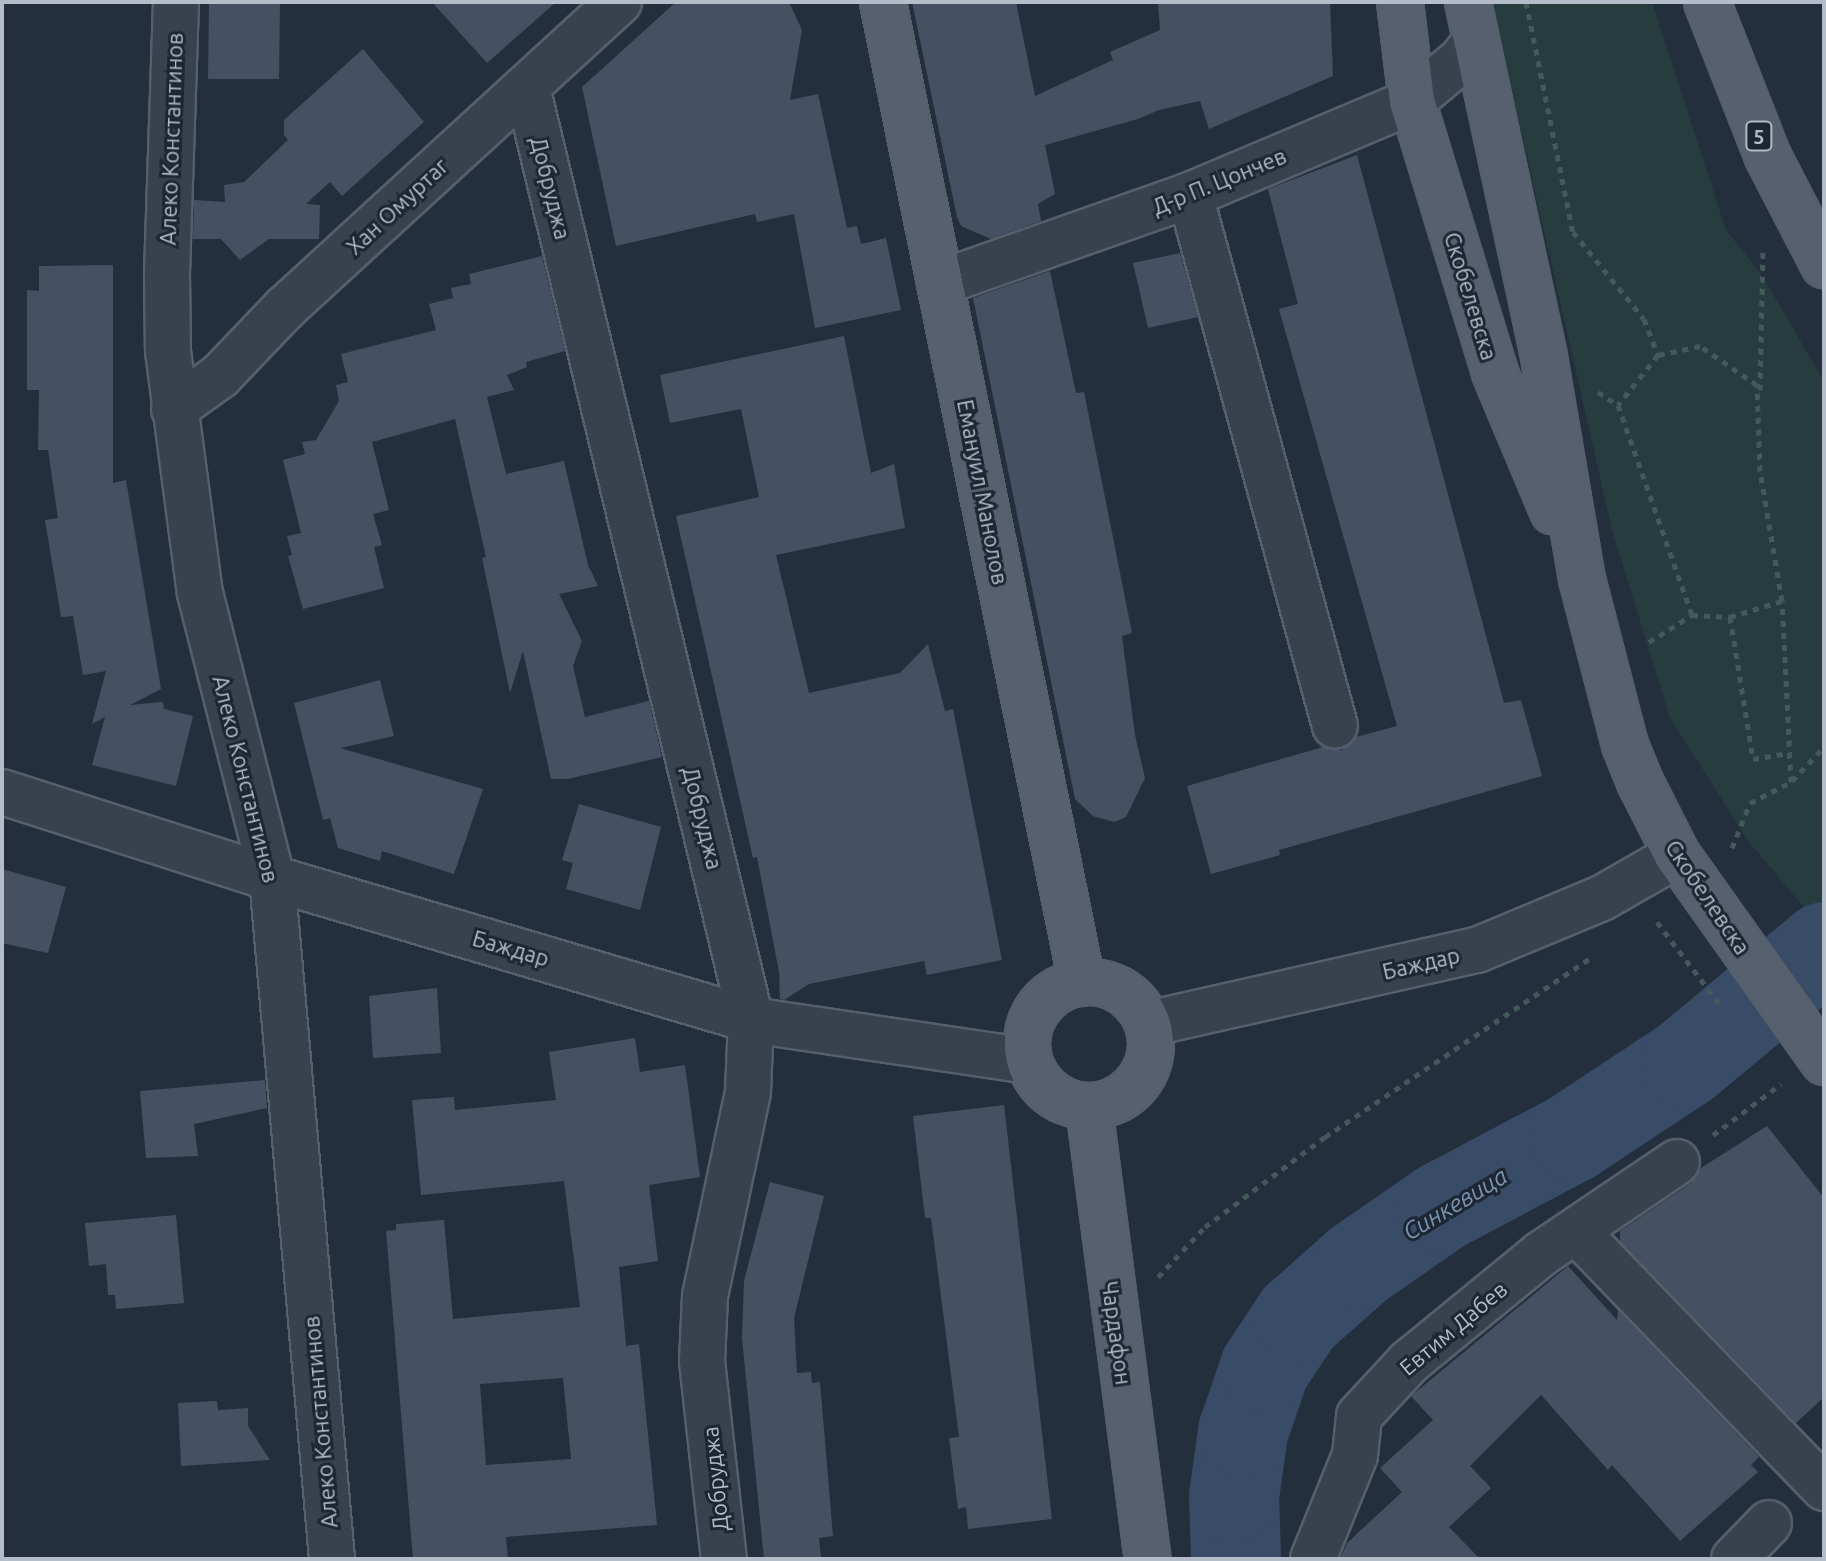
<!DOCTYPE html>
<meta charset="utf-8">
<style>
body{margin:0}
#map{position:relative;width:1826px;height:1561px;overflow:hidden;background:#242f3e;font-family:Ubuntu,sans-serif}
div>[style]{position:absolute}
.green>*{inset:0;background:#263c3f}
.river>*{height:90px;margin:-45px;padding:0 45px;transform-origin:45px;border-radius:45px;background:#394c67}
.building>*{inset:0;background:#455162}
.path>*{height:5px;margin-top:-2.5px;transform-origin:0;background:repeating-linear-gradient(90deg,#44595c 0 6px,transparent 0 12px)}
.roads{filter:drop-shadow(2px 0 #565f6c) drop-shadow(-2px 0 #565f6c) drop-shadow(0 2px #565f6c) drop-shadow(0 -2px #565f6c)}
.minor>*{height:44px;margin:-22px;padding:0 22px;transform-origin:22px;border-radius:22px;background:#38414e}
.major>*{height:44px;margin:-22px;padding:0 22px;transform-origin:22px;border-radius:22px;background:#56606e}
.major>.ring{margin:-22px;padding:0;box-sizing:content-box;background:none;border:44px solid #56606e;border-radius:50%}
span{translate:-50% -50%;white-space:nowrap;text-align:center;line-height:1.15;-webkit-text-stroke:6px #1d2633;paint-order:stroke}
.shield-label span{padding:2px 6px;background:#1d2633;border:2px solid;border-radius:6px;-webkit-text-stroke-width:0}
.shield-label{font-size:20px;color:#b4bcc9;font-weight:700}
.street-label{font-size:22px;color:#b4bcc9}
.water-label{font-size:24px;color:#7c92b1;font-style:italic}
.frame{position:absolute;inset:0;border:4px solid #b4bcc9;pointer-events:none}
</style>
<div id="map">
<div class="green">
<div style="clip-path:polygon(1492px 2px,1652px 2px,1726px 230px,1761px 274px,1824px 381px,1824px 931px,1749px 842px,1670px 718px,1612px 530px)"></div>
</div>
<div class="river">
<div style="left:1236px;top:1559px;width:62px;rotate:-91.8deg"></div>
<div style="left:1234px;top:1497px;width:66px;rotate:-82.1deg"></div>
<div style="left:1243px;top:1432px;width:68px;rotate:-71deg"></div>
<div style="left:1265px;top:1368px;width:60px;rotate:-56.6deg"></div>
<div style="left:1298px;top:1318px;width:81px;rotate:-41.5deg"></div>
<div style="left:1359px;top:1264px;width:100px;rotate:-34.8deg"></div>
<div style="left:1441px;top:1207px;width:149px;rotate:-27.9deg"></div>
<div style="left:1573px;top:1137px;width:134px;rotate:-33.5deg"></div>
<div style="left:1685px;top:1063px;width:181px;rotate:-39.8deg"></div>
</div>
<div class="building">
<div style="clip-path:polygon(209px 2px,280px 2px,279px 79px,208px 79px)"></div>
<div style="clip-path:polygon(432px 2px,556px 2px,487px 63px)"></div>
<div style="clip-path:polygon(676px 2px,789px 2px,802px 30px,790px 100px,818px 94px,847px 228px,857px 226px,861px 244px,886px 238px,901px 310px,815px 328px,794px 214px,757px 222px,755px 214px,616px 246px,582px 87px)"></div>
<div style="clip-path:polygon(912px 2px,1016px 2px,1035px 96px,1113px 60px,1110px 52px,1160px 30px,1158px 2px,1330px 2px,1333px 76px,1209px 129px,1200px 101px,1159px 110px,1138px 119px,1045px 145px,1055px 194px,1038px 204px,1041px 221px,991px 239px,961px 226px,957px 217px)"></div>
<div style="clip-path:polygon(363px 49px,424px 122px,342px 196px,330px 182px,306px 204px,320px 205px,319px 239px,269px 239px,240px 260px,221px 239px,193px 239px,194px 200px,225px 202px,224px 185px,244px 182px,288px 140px,284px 135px,284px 120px)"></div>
<div style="clip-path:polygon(1357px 155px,1504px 703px,1521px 700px,1542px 776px,1279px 850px,1280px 855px,1211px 874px,1187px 786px,1323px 747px,1342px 750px,1356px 737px,1397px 726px,1279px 309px,1298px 304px,1268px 189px)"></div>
<div style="clip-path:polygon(1180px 253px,1198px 317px,1148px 328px,1133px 263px)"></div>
<div style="clip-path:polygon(542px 256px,565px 351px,526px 362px,527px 367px,507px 375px,514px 390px,487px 397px,506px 474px,564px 461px,588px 565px,598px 586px,559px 594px,582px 641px,573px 666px,585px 717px,649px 701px,662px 757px,568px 779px,551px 779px,523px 651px,510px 693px,482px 558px,486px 557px,455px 419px,372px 442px,389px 510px,373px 514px,382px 545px,374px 547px,384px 588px,303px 609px,288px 556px,292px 555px,287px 536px,301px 533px,283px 460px,305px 454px,302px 442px,316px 440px,339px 401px,336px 385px,348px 382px,341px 354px,436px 330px,429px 304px,453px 298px,451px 288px,471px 284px,469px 274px)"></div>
<div style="clip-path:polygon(113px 265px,113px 483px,126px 480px,161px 689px,130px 705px,163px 702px,164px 709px,193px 716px,176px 786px,92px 765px,105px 717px,92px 724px,106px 671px,83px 675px,73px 616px,61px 617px,45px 520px,58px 518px,48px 450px,38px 450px,39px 390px,27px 390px,27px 290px,39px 291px,39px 266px)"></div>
<div style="clip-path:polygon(1050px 271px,1076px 393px,1084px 392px,1132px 633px,1122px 636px,1135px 735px,1145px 778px,1126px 817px,1114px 822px,1093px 816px,1075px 799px,973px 298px)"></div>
<div style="clip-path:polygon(844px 336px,871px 473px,894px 464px,905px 528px,776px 555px,809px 693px,900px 673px,928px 644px,945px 711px,953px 709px,1002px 960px,927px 975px,924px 961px,809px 984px,784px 1000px,780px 999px,779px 972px,757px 857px,753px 858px,676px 516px,759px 497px,741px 409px,670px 423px,660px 375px)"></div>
<div style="clip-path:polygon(380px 680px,394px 736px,340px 748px,483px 789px,454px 874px,382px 851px,380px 861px,338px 848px,330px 818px,323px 820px,294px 703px)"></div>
<div style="clip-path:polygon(579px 804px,661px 827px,640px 910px,566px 889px,573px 863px,562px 860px)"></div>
<div style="clip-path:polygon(2px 869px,66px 887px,48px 953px,2px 943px)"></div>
<div style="clip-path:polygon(437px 988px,441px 1053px,373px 1058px,369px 996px)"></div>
<div style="clip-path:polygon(evenodd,635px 1038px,640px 1072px,685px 1065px,700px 1177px,649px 1185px,658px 1261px,619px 1267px,626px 1346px,639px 1344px,657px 1525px,506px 1537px,508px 1559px,413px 1559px,386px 1231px,396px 1230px,396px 1224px,444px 1220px,453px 1319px,580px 1307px,564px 1181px,421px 1195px,412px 1100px,454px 1097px,455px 1110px,556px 1100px,549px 1052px,635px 1038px,563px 1378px,571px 1459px,486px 1465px,480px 1384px,563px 1378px)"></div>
<div style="clip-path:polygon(265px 1080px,267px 1108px,194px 1124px,198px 1156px,146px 1158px,140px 1091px)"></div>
<div style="clip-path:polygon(1004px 1105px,1052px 1519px,968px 1529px,966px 1507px,958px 1509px,949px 1438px,959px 1437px,931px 1218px,925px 1218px,913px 1116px)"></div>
<div style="clip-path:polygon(1767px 1126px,1824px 1198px,1824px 1397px,1796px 1423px,1620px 1241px,1620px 1231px,1691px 1183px,1701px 1168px)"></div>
<div style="clip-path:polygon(770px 1182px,824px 1196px,794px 1318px,797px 1373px,811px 1372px,812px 1383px,820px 1382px,833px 1536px,819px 1538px,821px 1559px,764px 1559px,742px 1338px,744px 1281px)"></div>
<div style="clip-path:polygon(176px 1215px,184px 1303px,116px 1309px,115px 1295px,108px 1295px,106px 1264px,89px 1266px,85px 1223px)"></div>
<div style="clip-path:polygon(1568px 1266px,1617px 1320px,1618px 1310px,1759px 1457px,1751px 1465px,1758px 1472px,1680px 1541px,1612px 1465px,1608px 1470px,1541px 1395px,1470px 1466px,1491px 1488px,1449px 1527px,1480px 1559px,1340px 1559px,1347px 1543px,1402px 1492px,1380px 1468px,1433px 1420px,1411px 1396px)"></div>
<div style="clip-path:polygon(217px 1401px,218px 1410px,248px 1408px,248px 1426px,270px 1460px,181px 1466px,178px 1403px)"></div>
</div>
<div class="path">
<div style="left:1526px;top:2px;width:235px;rotate:78.5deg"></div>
<div style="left:1573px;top:232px;width:112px;rotate:50.8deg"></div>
<div style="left:1644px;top:319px;width:39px;rotate:69deg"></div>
<div style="left:1760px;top:390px;width:138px;rotate:-88.8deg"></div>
<div style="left:1598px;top:392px;width:24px;rotate:33deg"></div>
<div style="left:1730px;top:617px;width:54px;rotate:-17.1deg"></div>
<div style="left:1649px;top:642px;width:51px;rotate:-32.1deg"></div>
<div style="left:1792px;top:781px;width:47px;rotate:-46.7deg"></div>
<div style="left:1732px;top:848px;width:48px;rotate:-68.2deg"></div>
<div style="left:1750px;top:803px;width:46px;rotate:-27.1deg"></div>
<div style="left:1791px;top:782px;width:181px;rotate:-92.8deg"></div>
<div style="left:1782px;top:601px;width:132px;rotate:-99.6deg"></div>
<div style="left:1760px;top:471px;width:86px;rotate:-92deg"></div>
<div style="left:1757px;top:385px;width:69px;rotate:-145.6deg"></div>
<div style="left:1700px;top:346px;width:43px;rotate:167.9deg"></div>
<div style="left:1658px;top:355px;width:64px;rotate:128.7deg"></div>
<div style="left:1618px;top:405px;width:223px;rotate:70.6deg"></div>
<div style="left:1692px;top:615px;width:38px;rotate:3deg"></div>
<div style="left:1730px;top:617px;width:144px;rotate:80.8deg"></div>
<div style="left:1753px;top:759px;width:36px;rotate:-10deg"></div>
<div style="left:1657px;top:922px;width:106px;rotate:52.7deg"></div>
<div style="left:1713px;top:1135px;width:85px;rotate:-36.9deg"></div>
<div style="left:1158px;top:1277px;width:69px;rotate:-46.8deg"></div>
<div style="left:1205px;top:1227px;width:150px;rotate:-36.9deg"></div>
<div style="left:1325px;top:1137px;width:323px;rotate:-34deg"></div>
</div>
<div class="roads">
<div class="minor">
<div style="left:176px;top:2px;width:272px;rotate:91.9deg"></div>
<div style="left:167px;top:274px;width:77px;rotate:89.3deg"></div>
<div style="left:168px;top:351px;width:244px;rotate:82.5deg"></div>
<div style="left:200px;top:593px;width:294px;rotate:75.8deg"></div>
<div style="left:272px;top:878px;width:684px;rotate:84.96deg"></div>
<div style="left:527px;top:87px;width:960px;rotate:76.5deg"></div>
<div style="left:751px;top:1020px;width:72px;rotate:92.4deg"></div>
<div style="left:748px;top:1092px;width:208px;rotate:101.9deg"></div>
<div style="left:705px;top:1296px;width:65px;rotate:92.6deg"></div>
<div style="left:702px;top:1361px;width:199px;rotate:83.7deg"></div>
<div style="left:1190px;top:195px;width:550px;rotate:74.73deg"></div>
<div style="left:940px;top:283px;width:265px;rotate:-19.4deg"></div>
<div style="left:1190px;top:195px;width:241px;rotate:-22.9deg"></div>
<div style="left:1412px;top:101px;width:64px;rotate:-39.9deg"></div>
<div style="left:1461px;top:60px;width:24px;rotate:-52deg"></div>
<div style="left:174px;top:409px;width:57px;rotate:-35.7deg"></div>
<div style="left:220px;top:376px;width:94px;rotate:-46.3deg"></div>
<div style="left:285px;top:308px;width:453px;rotate:-42.5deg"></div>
<div style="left:2px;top:792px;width:283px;rotate:17.7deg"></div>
<div style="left:272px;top:878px;width:500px;rotate:16.5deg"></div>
<div style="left:751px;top:1020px;width:281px;rotate:8.4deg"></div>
<div style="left:1148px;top:1024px;width:337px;rotate:-12.7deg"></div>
<div style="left:1477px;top:950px;width:135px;rotate:-22.6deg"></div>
<div style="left:1602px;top:898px;width:86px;rotate:-29.8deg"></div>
<div style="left:1577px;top:1232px;width:356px;rotate:46deg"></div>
<div style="left:1313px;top:1559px;width:112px;rotate:-68deg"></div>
<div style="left:1355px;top:1455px;width:39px;rotate:-84deg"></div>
<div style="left:1359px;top:1416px;width:74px;rotate:-47.2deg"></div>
<div style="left:1409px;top:1362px;width:171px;rotate:-39.3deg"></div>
<div style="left:1541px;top:1254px;width:164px;rotate:-34.1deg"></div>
<div style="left:1734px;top:1559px;width:50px;rotate:-45.8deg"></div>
</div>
<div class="major">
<div style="left:883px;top:2px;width:1001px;rotate:78.53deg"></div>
<div style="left:1400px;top:2px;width:100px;rotate:83.1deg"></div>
<div style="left:1412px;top:101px;width:284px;rotate:73deg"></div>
<div style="left:1495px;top:373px;width:150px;rotate:67.2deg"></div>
<div style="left:1468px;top:2px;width:363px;rotate:77.9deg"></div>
<div style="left:1544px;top:357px;width:225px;rotate:80.3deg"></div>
<div style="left:1582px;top:579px;width:171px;rotate:75.5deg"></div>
<div style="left:1625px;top:745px;width:40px;rotate:68deg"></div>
<div style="left:1640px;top:782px;width:82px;rotate:63.1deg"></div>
<div style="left:1677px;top:855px;width:254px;rotate:54.6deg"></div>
<div style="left:1707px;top:2px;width:167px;rotate:68.5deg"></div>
<div style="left:1768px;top:157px;width:122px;rotate:62.6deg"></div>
<div class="ring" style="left:1027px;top:982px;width:80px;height:80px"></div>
<div style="left:1089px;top:1107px;width:456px;rotate:82.6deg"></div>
</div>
</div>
<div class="shield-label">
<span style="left:1759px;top:136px">5</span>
</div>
<div class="street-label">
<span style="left:171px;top:139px;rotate:-88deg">Алеко Константинов</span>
<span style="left:1219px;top:181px;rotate:-22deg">Д-р П. Цончев</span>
<span style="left:551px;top:188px;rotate:76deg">Добруджа</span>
<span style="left:397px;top:206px;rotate:-43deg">Хан Омуртаг</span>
<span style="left:1471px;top:296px;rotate:73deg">Скобелевска</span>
<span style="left:983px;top:492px;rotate:79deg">Емануил Манолов</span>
<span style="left:246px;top:779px;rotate:76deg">Алеко Константинов</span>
<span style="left:703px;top:818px;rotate:76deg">Добруджа</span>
<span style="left:1708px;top:897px;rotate:56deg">Скобелевска</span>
<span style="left:511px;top:948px;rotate:16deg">Баждар</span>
<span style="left:1421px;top:963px;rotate:-13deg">Баждар</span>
<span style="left:1453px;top:1328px;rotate:-40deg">Евтим Дабев</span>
<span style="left:1117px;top:1333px;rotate:82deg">Чардафон</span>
<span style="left:320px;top:1422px;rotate:-95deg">Алеко Константинов</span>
<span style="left:715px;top:1479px;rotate:-96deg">Добруджа</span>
</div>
<div class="water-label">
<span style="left:1455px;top:1204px;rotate:-31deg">Синкевица</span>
</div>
<div class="frame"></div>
</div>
